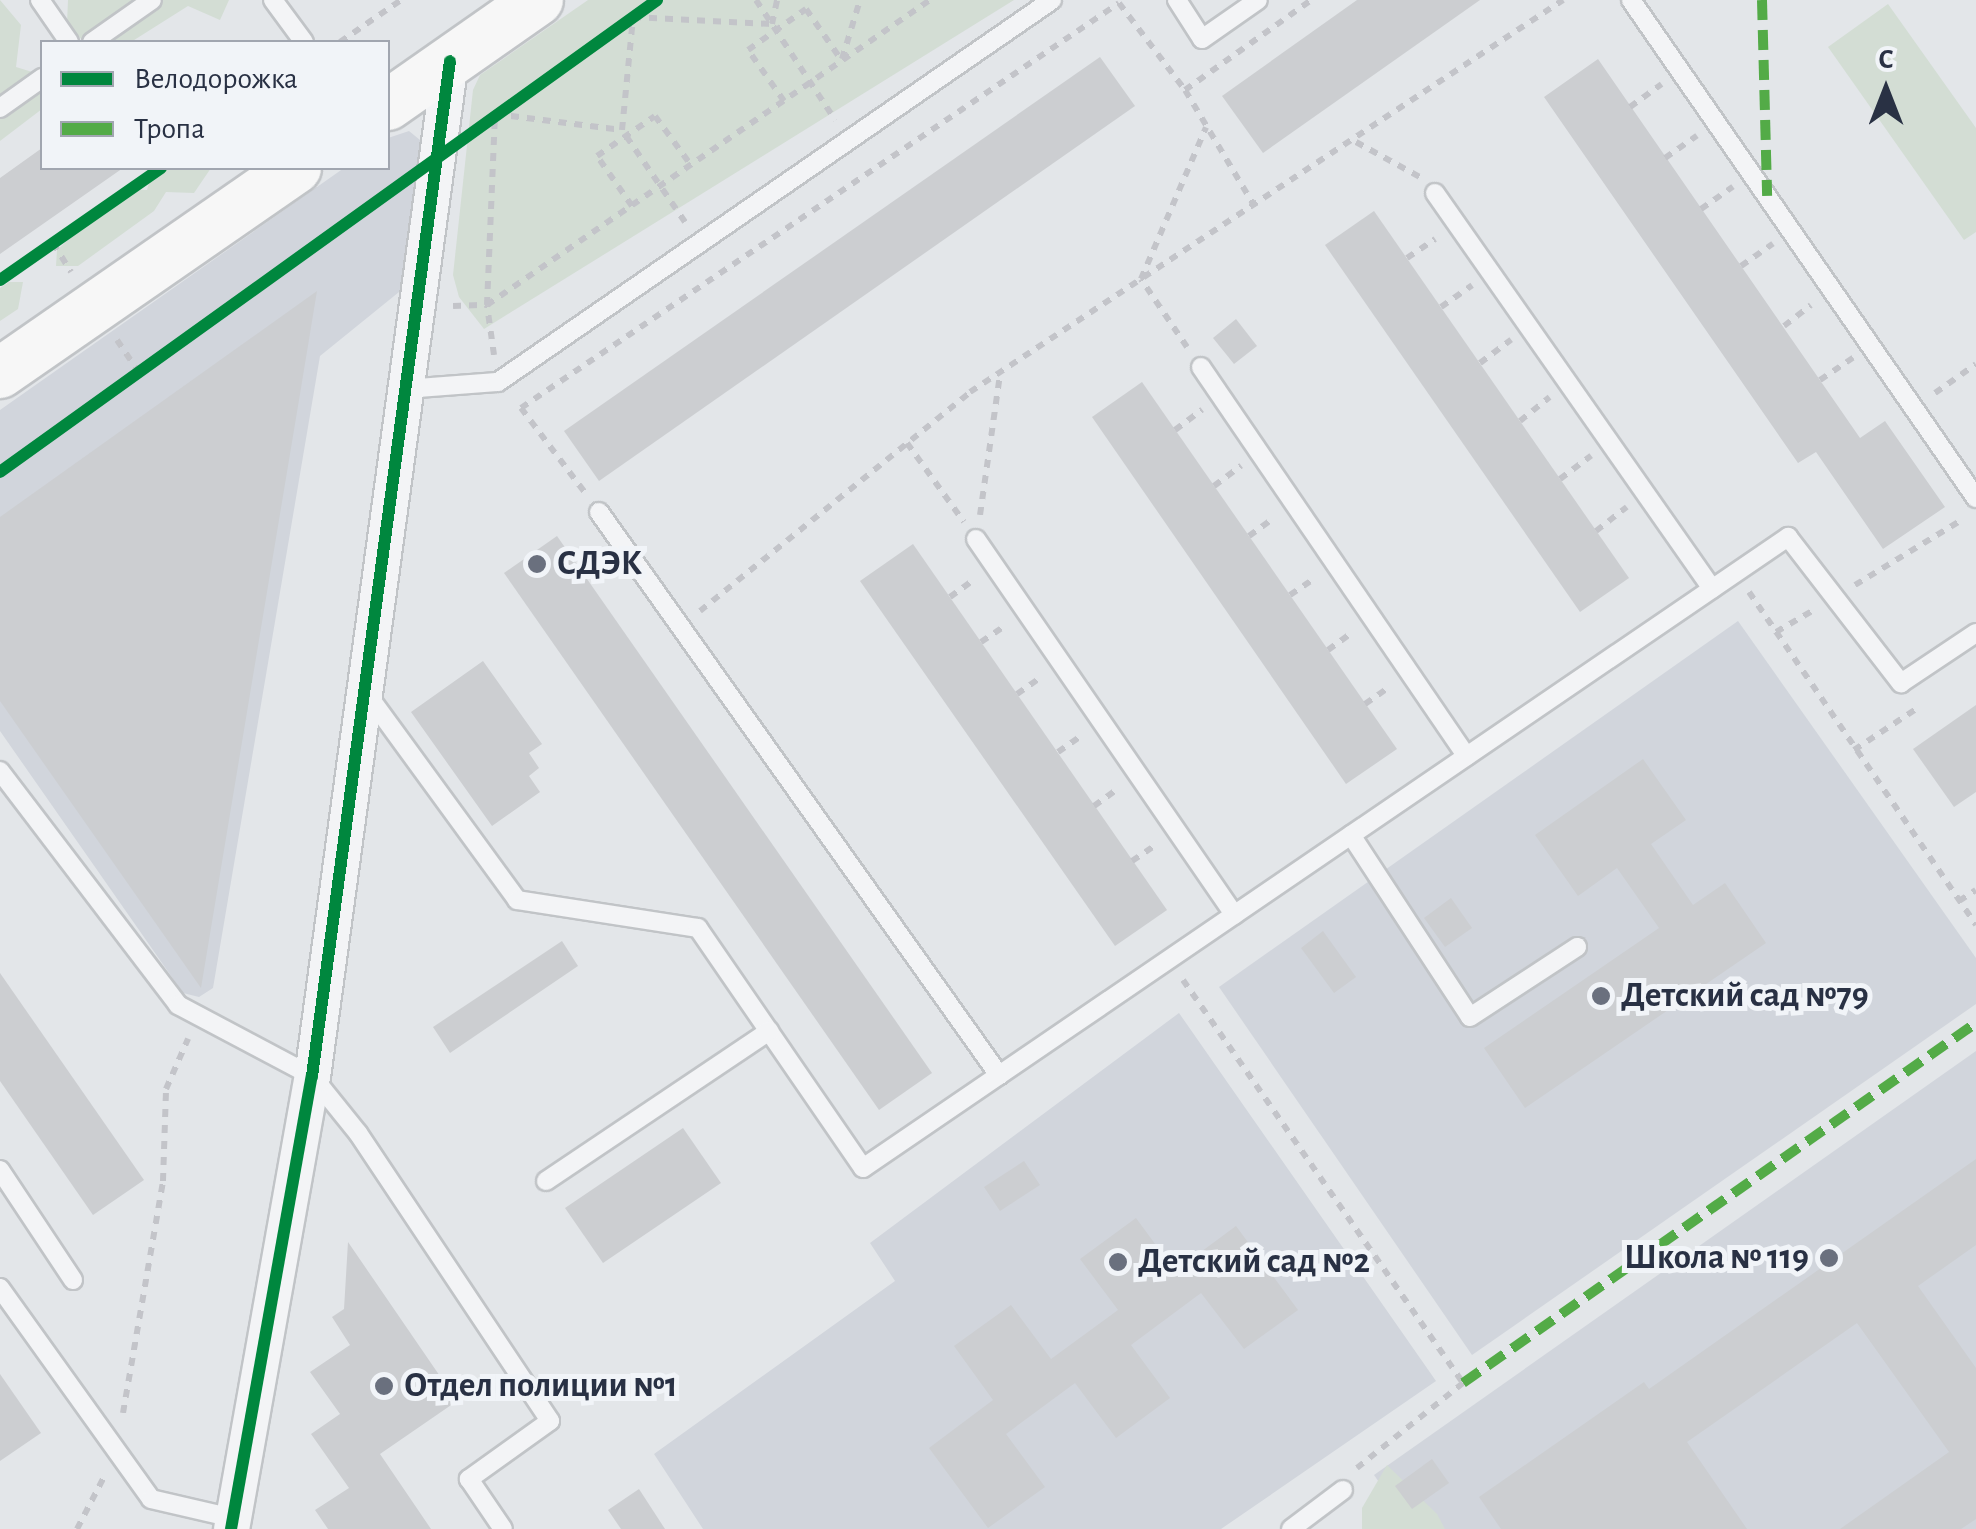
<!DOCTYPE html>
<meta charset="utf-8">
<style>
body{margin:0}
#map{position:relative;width:1976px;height:1529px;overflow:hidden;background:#e3e6e9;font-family:"Alegreya Sans",sans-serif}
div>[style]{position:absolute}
.built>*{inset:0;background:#d1d5dc}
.green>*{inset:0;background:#d3ddd4}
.building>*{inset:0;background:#ccced1}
.path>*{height:6px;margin-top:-3px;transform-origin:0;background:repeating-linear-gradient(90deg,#c3c4c9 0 8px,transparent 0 16px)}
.roads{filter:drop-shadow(2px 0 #c1c4c7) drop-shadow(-2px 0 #c1c4c7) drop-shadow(0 2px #c1c4c7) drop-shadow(0 -2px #c1c4c7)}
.service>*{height:18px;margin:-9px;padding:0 9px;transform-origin:9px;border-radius:9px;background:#f3f4f6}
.minor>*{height:35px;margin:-17.5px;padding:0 17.5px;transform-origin:17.5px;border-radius:17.5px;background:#f3f4f6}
.secondary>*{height:50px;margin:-25px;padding:0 25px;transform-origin:25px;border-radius:25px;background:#f7f7f7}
.quiet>*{height:10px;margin-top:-5px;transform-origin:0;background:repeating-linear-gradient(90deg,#53ab47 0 20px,transparent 0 30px)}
.cycleway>*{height:12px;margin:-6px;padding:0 6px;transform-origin:6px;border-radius:6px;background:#00873e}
.dots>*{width:28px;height:28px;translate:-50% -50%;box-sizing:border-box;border:5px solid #f1f4f8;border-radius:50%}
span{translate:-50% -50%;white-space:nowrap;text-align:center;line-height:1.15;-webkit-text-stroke:10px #f1f4f8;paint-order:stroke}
.poi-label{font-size:35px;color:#293144;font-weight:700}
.left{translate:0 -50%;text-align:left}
.right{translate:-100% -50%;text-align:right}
.legend{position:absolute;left:40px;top:40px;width:350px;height:130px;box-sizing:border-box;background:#f1f4f8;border:2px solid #a1a6b0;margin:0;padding:12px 18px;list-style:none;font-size:30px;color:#293144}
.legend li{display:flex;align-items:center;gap:20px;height:50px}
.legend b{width:50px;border:2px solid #a1a6b0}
.north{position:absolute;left:1836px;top:40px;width:100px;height:100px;-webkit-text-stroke:8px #f1f4f8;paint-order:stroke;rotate:0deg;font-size:28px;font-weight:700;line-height:40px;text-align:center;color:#293144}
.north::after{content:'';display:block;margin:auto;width:35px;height:45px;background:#293144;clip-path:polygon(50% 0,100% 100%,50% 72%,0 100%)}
</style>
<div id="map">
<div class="built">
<div style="clip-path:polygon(409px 131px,420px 140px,424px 164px,408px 274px,399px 292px,320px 356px,213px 988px,199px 997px,183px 993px,0 731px,0 410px,344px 168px,388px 168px,388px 138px)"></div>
<div style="clip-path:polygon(1738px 621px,1976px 958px,1976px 1004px,1472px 1355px,1219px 987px)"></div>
<div style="clip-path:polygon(1179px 1013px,1436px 1381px,1221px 1529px,703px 1529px,654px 1454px,895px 1281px,870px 1243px)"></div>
<div style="clip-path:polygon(1976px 1051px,1976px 1529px,1412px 1529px,1374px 1475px)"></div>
</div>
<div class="green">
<div style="clip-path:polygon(0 0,21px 25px,16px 67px,42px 75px,42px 109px,0 141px)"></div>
<div style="clip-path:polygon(68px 0,229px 0,220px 20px,188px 6px,131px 42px,84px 42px,67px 24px)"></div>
<div style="clip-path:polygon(588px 0,1014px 0,484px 329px,459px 297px,453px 275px,473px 90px,480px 75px)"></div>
<div style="clip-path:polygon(1888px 4px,1976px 128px,1976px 232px,1964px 240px,1828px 47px)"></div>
<div style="clip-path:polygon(153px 168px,211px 168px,194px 193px,166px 192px,154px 211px,78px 266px,56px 266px,57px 250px,124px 189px,147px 190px)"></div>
<div style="clip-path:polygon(9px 282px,23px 282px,18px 309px,0 321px,0 288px)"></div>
<div style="clip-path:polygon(1387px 1465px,1437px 1514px,1445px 1529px,1362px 1529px,1362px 1508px)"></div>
</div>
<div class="building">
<div style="clip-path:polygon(1357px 0,1480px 0,1263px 153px,1222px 96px)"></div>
<div style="clip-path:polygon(1100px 57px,1135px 106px,599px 481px,564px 431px)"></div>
<div style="clip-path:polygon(1598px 59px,1860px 438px,1885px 421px,1945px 507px,1883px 549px,1816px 452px,1798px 463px,1544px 97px)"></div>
<div style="clip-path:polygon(42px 148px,42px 168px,123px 168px,0 254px,0 178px)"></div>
<div style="clip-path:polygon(1374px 211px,1629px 578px,1580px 612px,1325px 245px)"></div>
<div style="clip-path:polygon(317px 291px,298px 406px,201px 988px,0 701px,0 517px)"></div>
<div style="clip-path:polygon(1236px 319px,1257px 346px,1234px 364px,1213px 338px)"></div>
<div style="clip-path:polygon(1142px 382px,1397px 749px,1346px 784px,1092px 417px)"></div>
<div style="clip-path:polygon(557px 536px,932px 1073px,879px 1110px,504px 573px)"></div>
<div style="clip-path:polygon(913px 544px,1167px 910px,1115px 946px,860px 581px)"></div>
<div style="clip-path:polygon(483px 661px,542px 744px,529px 753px,539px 768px,529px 776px,540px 792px,492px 826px,411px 712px)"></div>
<div style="clip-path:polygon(1976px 705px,1976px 792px,1954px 807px,1913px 749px)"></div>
<div style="clip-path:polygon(1643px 759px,1686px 820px,1651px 844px,1693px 905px,1725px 883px,1766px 943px,1525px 1108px,1484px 1048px,1659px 928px,1617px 868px,1578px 896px,1535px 835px)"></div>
<div style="clip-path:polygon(1451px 898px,1472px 928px,1445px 947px,1424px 918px)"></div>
<div style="clip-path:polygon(1323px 931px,1356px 977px,1334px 993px,1301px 948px)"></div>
<div style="clip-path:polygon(562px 941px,578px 966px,450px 1053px,433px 1027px)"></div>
<div style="clip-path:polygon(0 973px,144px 1180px,93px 1215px,0 1081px)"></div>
<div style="clip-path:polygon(683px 1128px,721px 1183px,603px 1263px,565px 1208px)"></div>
<div style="clip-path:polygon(1976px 1159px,1976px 1245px,1918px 1286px,1976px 1368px,1976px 1519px,1961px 1529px,1840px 1529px,1949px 1452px,1857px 1323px,1687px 1442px,1747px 1529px,1501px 1529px,1479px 1497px,1644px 1382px,1649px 1389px)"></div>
<div style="clip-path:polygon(1024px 1161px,1040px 1185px,1000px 1211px,984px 1187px)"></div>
<div style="clip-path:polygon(1136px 1218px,1175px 1271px,1236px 1226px,1298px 1310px,1244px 1349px,1201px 1293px,1131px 1345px,1170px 1398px,1116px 1438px,1075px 1383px,1006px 1434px,1045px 1487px,988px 1528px,929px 1448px,993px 1400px,954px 1346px,1011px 1305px,1051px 1359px,1118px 1310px,1080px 1259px)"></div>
<div style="clip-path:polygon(348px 1242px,457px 1401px,380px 1454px,431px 1529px,328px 1529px,315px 1510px,349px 1488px,311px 1434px,340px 1414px,310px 1372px,350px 1345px,332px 1317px,344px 1309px)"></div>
<div style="clip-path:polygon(0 1374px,41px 1433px,0 1461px)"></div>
<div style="clip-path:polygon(1432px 1459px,1449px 1483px,1412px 1509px,1395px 1486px)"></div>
<div style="clip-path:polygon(639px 1489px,665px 1529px,621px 1529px,608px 1510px)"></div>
</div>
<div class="path">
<div style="left:756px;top:0;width:144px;rotate:56.6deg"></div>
<div style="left:340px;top:42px;width:74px;rotate:-34.5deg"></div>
<div style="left:842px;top:59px;width:62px;rotate:-73deg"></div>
<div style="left:784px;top:101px;width:62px;rotate:-125.2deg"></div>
<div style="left:748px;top:50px;width:71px;rotate:-35.3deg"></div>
<div style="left:806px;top:9px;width:63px;rotate:55.3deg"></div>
<div style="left:1630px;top:107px;width:39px;rotate:-36deg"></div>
<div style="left:1356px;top:142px;width:73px;rotate:28.7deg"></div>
<div style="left:1665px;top:158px;width:39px;rotate:-35deg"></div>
<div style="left:632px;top:206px;width:61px;rotate:-125deg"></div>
<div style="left:597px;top:156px;width:70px;rotate:-34.6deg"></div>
<div style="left:655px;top:116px;width:61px;rotate:53.7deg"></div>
<div style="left:1255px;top:207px;width:136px;rotate:-120.9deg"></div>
<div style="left:1185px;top:90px;width:155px;rotate:-35.5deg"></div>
<div style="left:1701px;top:209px;width:39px;rotate:-35deg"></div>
<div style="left:685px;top:222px;width:112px;rotate:-124.4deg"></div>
<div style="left:622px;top:130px;width:114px;rotate:-84.4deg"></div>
<div style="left:633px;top:17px;width:139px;rotate:2.9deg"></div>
<div style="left:772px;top:24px;width:25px;rotate:-78deg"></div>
<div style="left:53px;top:243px;width:34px;rotate:58deg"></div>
<div style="left:1407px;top:258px;width:34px;rotate:-34deg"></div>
<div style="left:1741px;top:266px;width:39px;rotate:-35deg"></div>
<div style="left:453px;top:306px;width:34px;rotate:-2deg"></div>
<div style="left:487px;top:305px;width:538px;rotate:-34.55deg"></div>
<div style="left:1441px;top:307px;width:38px;rotate:-35deg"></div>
<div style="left:1784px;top:326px;width:34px;rotate:-38deg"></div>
<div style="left:117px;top:340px;width:37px;rotate:56deg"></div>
<div style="left:1187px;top:347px;width:82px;rotate:-124.1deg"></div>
<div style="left:1141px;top:279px;width:165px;rotate:-66.8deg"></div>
<div style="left:494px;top:355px;width:50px;rotate:-98deg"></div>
<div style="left:487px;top:305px;width:191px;rotate:-87.6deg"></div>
<div style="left:495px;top:114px;width:128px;rotate:7.2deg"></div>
<div style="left:1480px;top:363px;width:39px;rotate:-37deg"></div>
<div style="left:1820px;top:380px;width:40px;rotate:-34deg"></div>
<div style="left:1935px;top:393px;width:50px;rotate:-35.3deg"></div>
<div style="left:521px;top:408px;width:722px;rotate:-34.11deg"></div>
<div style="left:1119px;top:3px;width:109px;rotate:52.8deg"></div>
<div style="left:521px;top:408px;width:108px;rotate:52.9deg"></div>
<div style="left:1520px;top:421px;width:38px;rotate:-39deg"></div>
<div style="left:1175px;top:430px;width:34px;rotate:-37deg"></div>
<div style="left:907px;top:443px;width:97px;rotate:54.2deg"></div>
<div style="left:1560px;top:479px;width:39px;rotate:-37deg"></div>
<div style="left:1214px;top:486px;width:34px;rotate:-37deg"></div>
<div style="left:980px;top:515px;width:142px;rotate:-81.9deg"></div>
<div style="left:1596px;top:531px;width:39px;rotate:-38deg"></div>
<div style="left:1249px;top:536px;width:29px;rotate:-36deg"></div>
<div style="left:1855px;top:585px;width:127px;rotate:-31.4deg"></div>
<div style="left:1749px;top:592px;width:403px;rotate:55.7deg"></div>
<div style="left:1290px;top:595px;width:29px;rotate:-34deg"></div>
<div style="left:950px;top:597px;width:29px;rotate:-36deg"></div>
<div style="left:700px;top:611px;width:348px;rotate:-39deg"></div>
<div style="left:970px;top:392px;width:711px;rotate:-33.47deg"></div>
<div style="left:1776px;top:632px;width:44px;rotate:-30.1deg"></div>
<div style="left:981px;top:642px;width:29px;rotate:-34deg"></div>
<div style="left:1328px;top:650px;width:29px;rotate:-36deg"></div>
<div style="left:1017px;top:694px;width:29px;rotate:-35deg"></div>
<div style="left:1365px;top:704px;width:29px;rotate:-35deg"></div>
<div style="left:1854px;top:750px;width:74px;rotate:-33.5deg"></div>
<div style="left:1058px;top:752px;width:28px;rotate:-35deg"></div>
<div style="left:1094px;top:806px;width:29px;rotate:-36deg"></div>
<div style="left:1132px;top:861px;width:29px;rotate:-34deg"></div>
<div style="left:1959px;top:901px;width:20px;rotate:-33deg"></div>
<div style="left:1183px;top:980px;width:491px;rotate:55.2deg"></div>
<div style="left:1463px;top:1383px;width:136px;rotate:141.3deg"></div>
<div style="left:123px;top:1413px;width:235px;rotate:-80.2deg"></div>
<div style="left:163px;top:1181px;width:92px;rotate:-88.1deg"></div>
<div style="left:166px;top:1089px;width:55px;rotate:-66.3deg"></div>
<div style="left:77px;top:1529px;width:59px;rotate:-62.6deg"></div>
</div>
<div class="roads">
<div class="service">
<div style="left:40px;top:0;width:51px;rotate:55.4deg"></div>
<div style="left:273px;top:0;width:52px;rotate:53.6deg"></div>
<div style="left:1177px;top:0;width:46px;rotate:57.3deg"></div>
<div style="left:1202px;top:39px;width:68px;rotate:-34.9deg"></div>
<div style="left:1631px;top:0;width:606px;rotate:55.29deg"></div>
<div style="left:92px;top:42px;width:73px;rotate:-35deg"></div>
<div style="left:0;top:108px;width:52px;rotate:-35.5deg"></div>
<div style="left:1435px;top:193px;width:483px;rotate:55deg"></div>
<div style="left:1201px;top:367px;width:471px;rotate:55.7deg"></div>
<div style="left:404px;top:389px;width:94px;rotate:-4.3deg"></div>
<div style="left:498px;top:382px;width:673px;rotate:-34.59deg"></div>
<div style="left:599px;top:512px;width:691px;rotate:54.61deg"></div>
<div style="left:976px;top:539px;width:456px;rotate:55.5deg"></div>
<div style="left:367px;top:694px;width:255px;rotate:53.9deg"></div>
<div style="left:517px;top:900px;width:183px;rotate:8.8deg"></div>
<div style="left:698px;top:928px;width:291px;rotate:55.5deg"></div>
<div style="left:863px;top:1168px;width:1120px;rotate:-34.3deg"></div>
<div style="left:1788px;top:537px;width:185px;rotate:52.3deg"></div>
<div style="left:1901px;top:683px;width:90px;rotate:-33.7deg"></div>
<div style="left:0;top:771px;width:294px;rotate:52.7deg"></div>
<div style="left:178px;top:1005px;width:152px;rotate:27.9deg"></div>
<div style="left:312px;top:1076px;width:73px;rotate:51.1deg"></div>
<div style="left:358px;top:1133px;width:346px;rotate:56.3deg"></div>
<div style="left:550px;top:1421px;width:100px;rotate:144.4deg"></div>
<div style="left:469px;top:1479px;width:60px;rotate:55.8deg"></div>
<div style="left:1351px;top:835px;width:217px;rotate:56.8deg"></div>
<div style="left:1470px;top:1017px;width:128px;rotate:-33.2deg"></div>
<div style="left:0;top:1170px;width:132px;rotate:56.4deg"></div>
<div style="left:546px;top:1181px;width:269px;rotate:-33.9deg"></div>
<div style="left:0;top:1288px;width:259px;rotate:54.4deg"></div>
<div style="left:151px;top:1499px;width:84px;rotate:13deg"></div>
<div style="left:1291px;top:1529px;width:65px;rotate:-36.9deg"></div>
</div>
<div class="minor">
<div style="left:231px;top:1529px;width:460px;rotate:-79.9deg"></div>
<div style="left:312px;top:1076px;width:1024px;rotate:-82.26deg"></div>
</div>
<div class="secondary">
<div style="left:388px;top:105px;width:183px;rotate:-35deg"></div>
<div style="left:0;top:373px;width:360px;rotate:-34.7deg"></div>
</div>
</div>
<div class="quiet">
<div style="left:1762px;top:0;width:196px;rotate:88.5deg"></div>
<div style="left:1463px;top:1383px;width:627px;rotate:-35.06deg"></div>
</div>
<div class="cycleway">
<div style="left:0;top:280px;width:196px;rotate:-34.8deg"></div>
<div style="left:0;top:472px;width:809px;rotate:-35.69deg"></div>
<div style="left:231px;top:1529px;width:460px;rotate:-79.9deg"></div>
<div style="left:312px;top:1076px;width:1024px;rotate:-82.26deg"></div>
</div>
<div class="dots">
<div style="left:537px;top:564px;background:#6a707e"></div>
<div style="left:1601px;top:996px;background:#6a707e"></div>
<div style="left:1829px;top:1258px;background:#6a707e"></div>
<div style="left:1118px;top:1262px;background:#6a707e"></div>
<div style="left:384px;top:1386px;background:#6a707e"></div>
</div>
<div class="poi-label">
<span class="left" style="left:557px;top:564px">СДЭК</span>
<span class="left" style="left:1621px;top:996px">Детский сад №79</span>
<span class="right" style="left:1809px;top:1258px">Школа № 119</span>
<span class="left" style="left:1138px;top:1262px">Детский сад №2</span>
<span class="left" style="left:404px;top:1386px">Отдел полиции №1</span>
</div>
<ul class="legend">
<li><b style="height:12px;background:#00873e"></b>Велодорожка</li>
<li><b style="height:12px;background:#53ab47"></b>Тропа</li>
</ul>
<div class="north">С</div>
</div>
